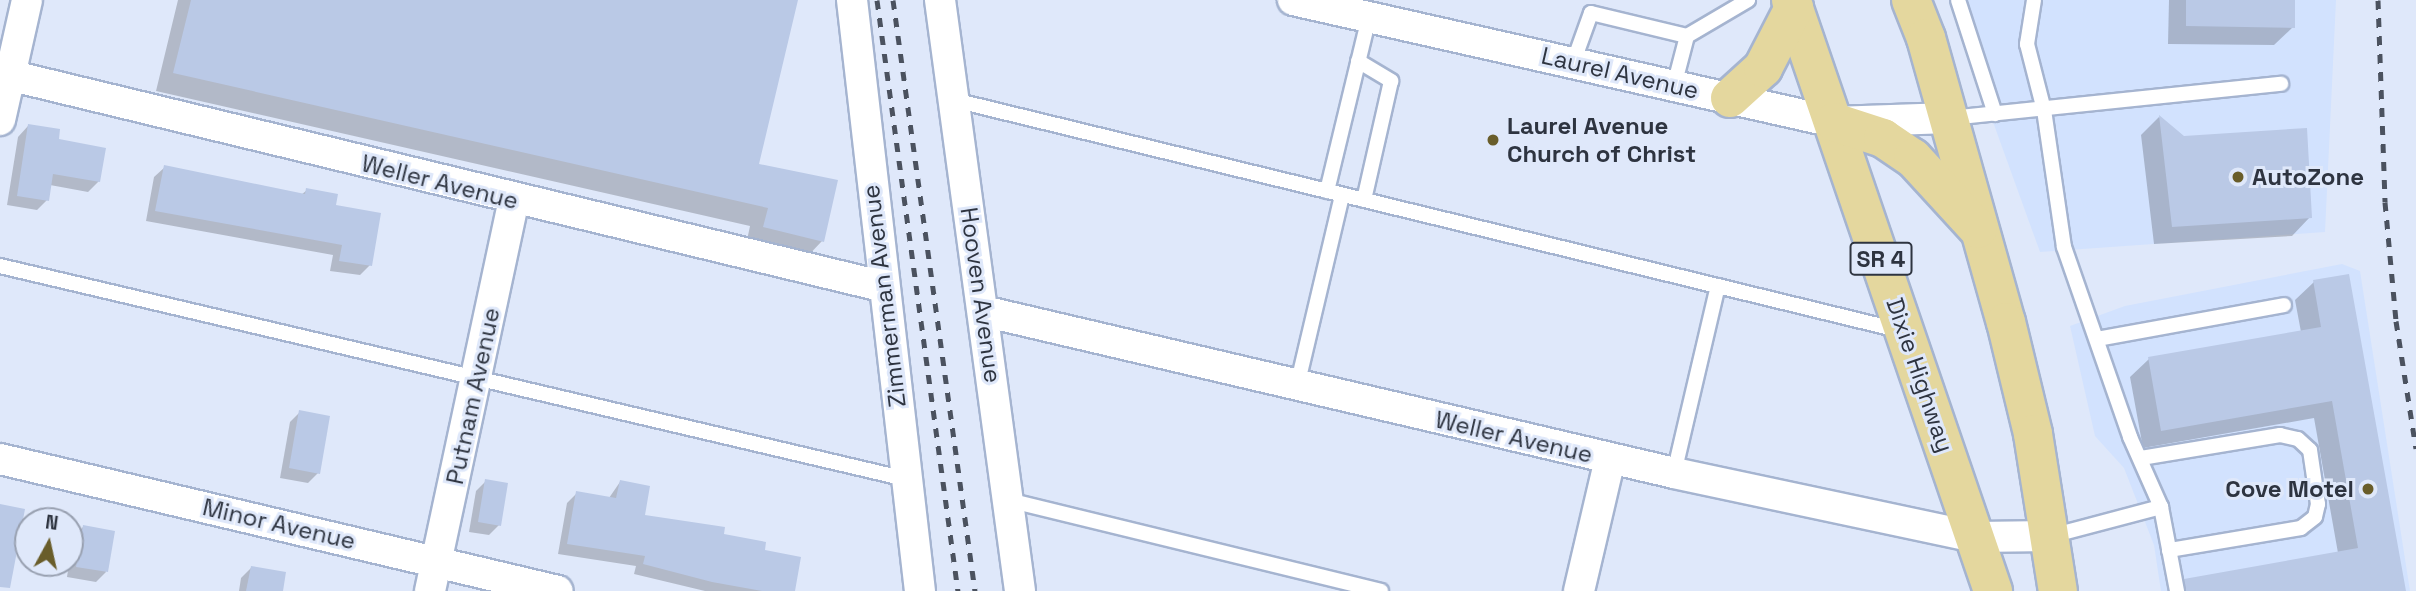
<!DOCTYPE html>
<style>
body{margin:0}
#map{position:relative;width:2416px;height:591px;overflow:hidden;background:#dfe8fa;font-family:"Space Grotesk",sans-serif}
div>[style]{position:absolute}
.built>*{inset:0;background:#d2e2fe}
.shadow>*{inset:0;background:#0003}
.building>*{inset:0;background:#bac9e6}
.roads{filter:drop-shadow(2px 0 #a5b4d0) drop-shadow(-2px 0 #a5b4d0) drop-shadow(0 2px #a5b4d0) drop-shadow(0 -2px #a5b4d0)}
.service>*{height:14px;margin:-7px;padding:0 7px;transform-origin:7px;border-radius:7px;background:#fff}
.minor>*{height:30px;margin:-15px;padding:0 15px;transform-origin:15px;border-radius:15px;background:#fff}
.primary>*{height:38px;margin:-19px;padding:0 19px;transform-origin:19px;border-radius:19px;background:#e4d79e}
.rail>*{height:5px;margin-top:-2.5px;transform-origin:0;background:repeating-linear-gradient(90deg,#4b525f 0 9px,transparent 0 18px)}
.dots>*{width:19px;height:19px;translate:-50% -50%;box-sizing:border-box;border:4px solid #dfe8fa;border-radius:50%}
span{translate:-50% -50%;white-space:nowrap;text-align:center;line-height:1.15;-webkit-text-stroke:6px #dfe8fa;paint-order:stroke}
.shield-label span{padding:2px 5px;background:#dfe8fa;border:2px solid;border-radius:5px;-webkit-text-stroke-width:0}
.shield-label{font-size:23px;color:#2e3440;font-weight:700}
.street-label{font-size:24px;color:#2e3440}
.poi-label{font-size:24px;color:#2e3440;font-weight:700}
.left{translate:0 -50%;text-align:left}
.right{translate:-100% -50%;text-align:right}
.north{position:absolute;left:14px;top:507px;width:70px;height:70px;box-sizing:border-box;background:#dfe8fa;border:2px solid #98a0b0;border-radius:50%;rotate:8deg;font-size:19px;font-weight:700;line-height:28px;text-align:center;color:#2e3440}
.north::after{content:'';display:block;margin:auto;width:24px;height:32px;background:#695d2a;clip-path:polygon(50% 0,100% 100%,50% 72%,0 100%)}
</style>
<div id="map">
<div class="built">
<div style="clip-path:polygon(1949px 0,2336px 0,2325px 232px,2040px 252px)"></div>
<div style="clip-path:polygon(2342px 264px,2360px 271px,2410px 591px,2161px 591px,2154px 545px,2124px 468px,2095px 436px,2070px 326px,2125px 306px)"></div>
</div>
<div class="shadow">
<div style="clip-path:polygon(178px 0,796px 0,757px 166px,822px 241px,804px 260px,746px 245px,750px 226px,156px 91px)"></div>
<div style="clip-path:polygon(2169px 0,2293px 0,2293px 27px,2274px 45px,2168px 44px)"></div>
<div style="clip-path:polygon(2159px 117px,2184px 138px,2310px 217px,2292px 236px,2154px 244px,2141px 135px)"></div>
<div style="clip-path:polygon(28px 126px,99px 181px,88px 192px,50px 185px,47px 200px,37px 210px,7px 205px,18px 137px)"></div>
<div style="clip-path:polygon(165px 167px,301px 195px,307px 190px,334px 206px,370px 265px,360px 275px,330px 271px,333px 255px,146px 221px,154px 177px)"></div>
<div style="clip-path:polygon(2314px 282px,2404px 591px,2192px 591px,2338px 553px,2314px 418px,2143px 448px,2130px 377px,2149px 359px,2301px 332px,2295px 300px)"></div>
<div style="clip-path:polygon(300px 412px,318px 473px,308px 483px,280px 478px,290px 422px)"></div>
<div style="clip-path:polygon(486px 481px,499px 525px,489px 535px,469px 532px,476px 491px)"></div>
<div style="clip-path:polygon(620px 482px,643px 516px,722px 535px,763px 551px,793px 591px,705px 591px,634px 574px,636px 566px,558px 554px,567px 503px,577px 493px,609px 498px)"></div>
<div style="clip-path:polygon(83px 527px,106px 572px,96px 582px,67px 577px,73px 537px)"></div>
<div style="clip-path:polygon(252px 567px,281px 591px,239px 591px,241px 578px)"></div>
</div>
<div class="building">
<div style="clip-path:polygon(191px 0,798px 0,759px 164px,838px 180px,824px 242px,763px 227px,768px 208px,173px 73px)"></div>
<div style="clip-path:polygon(2186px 0,2295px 0,2295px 28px,2186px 26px)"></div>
<div style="clip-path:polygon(2159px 115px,2184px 136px,2307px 128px,2312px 218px,2172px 227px)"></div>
<div style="clip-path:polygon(28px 124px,60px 129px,59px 139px,106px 148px,100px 182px,53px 174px,49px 201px,17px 196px)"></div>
<div style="clip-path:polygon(164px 165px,305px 194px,306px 188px,338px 194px,336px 205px,381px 213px,372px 266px,339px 261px,342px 245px,155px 211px)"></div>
<div style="clip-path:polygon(2349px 274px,2406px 591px,2186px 591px,2184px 579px,2358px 548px,2332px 401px,2161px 431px,2148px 357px,2321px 327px,2313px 280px)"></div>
<div style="clip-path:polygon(299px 410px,330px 416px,320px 474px,289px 468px)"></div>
<div style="clip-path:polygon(485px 479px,508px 483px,501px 526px,478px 522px)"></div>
<div style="clip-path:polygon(620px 480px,650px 486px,645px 515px,725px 527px,724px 534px,766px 542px,765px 550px,801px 557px,795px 591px,762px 591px,712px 582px,643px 564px,645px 556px,567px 544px,576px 491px,616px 498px)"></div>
<div style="clip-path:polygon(0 504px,25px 509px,10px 588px,0 587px)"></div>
<div style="clip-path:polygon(83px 525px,115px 531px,108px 572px,76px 567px)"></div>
<div style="clip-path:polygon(251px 566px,286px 572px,283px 591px,246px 591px)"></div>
</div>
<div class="roads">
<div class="service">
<div style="left:1958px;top:0;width:120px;rotate:72deg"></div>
<div style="left:2034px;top:0;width:45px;rotate:99deg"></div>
<div style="left:2027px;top:44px;width:68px;rotate:75.6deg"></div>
<div style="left:2044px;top:110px;width:138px;rotate:81.7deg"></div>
<div style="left:2064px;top:247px;width:201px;rotate:70.8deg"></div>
<div style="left:2130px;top:437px;width:77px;rotate:66.1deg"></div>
<div style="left:2161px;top:507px;width:86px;rotate:79.2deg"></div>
<div style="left:1687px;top:36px;width:71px;rotate:-30.5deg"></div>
<div style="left:1358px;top:61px;width:39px;rotate:31deg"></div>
<div style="left:1391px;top:81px;width:122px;rotate:102.8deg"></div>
<div style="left:1573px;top:63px;width:53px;rotate:-70.2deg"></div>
<div style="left:1591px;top:13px;width:99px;rotate:13.5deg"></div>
<div style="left:1687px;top:36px;width:52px;rotate:104.6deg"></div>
<div style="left:954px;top:100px;width:972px;rotate:13.69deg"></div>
<div style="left:1950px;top:118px;width:333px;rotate:-5.9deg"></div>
<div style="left:1327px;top:191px;width:179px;rotate:-76.4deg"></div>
<div style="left:0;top:266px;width:931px;rotate:13.23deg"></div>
<div style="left:2097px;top:339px;width:190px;rotate:-10.3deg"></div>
<div style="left:1297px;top:386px;width:196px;rotate:-76.7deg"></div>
<div style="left:2141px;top:458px;width:141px;rotate:-9.4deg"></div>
<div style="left:2280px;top:435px;width:18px;rotate:13deg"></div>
<div style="left:2298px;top:439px;width:16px;rotate:43deg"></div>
<div style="left:2310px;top:450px;width:55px;rotate:81.6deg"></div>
<div style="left:2318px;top:504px;width:13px;rotate:103deg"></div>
<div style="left:2315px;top:517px;width:18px;rotate:142deg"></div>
<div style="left:2301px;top:528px;width:134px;rotate:170.5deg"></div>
<div style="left:1674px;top:473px;width:192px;rotate:-76.8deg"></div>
<div style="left:1008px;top:500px;width:384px;rotate:13.7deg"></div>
<div style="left:2051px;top:536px;width:114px;rotate:-14.8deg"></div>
</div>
<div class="minor">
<div style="left:852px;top:0;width:595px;rotate:83.44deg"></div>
<div style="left:940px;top:0;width:596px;rotate:82.29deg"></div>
<div style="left:1293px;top:0;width:555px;rotate:12.71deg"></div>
<div style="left:1834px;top:122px;width:115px;rotate:-2deg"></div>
<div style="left:0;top:73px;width:906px;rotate:13.59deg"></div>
<div style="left:0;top:120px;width:123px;rotate:-77.3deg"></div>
<div style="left:983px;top:311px;width:710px;rotate:13.19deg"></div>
<div style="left:1674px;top:473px;width:309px;rotate:12deg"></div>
<div style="left:1976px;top:537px;width:74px;rotate:-0.8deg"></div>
<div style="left:0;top:459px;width:573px;rotate:13.31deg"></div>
<div style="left:430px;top:591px;width:400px;rotate:-77.9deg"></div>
<div style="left:1579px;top:591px;width:136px;rotate:-76.8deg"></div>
</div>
<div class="primary">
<div style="left:1791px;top:0;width:625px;rotate:71.13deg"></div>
<div style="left:1911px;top:0;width:41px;rotate:68.5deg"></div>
<div style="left:1926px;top:38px;width:295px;rotate:74.3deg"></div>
<div style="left:2006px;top:322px;width:115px;rotate:76.4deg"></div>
<div style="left:2033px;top:434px;width:159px;rotate:81deg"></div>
<div style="left:1730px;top:98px;width:45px;rotate:-42.3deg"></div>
<div style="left:1763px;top:68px;width:68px;rotate:-62.7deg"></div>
<div style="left:1834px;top:122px;width:52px;rotate:18.1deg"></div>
<div style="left:1883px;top:138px;width:36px;rotate:34deg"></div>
<div style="left:1913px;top:158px;width:96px;rotate:47.5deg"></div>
</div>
</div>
<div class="rail">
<div style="left:877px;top:0;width:597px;rotate:82.2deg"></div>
<div style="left:893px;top:0;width:597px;rotate:82.1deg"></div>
<div style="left:2378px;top:0;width:202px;rotate:88deg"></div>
<div style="left:2385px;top:202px;width:120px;rotate:84.7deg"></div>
<div style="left:2396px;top:321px;width:129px;rotate:81.1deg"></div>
</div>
<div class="dots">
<div style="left:1493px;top:140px;background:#695d2a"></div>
<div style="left:2238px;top:177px;background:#695d2a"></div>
<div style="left:2368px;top:489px;background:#695d2a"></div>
</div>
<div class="shield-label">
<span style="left:1881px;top:259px">SR 4</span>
</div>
<div class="street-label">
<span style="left:1620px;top:73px;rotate:13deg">Laurel Avenue</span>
<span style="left:440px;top:182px;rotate:14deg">Weller Avenue</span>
<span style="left:981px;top:295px;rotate:82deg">Hooven Avenue</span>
<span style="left:884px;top:296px;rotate:-97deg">Zimmerman Avenue</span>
<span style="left:1920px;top:375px;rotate:71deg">Dixie Highway</span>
<span style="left:473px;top:396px;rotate:-78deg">Putnam Avenue</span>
<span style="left:1514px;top:437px;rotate:13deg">Weller Avenue</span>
<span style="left:279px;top:524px;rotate:13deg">Minor Avenue</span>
</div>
<div class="poi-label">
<span class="left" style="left:1507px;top:140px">Laurel Avenue<br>Church of Christ</span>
<span class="left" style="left:2252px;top:177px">AutoZone</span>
<span class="right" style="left:2354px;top:489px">Cove Motel</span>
</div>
<div class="north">N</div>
</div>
